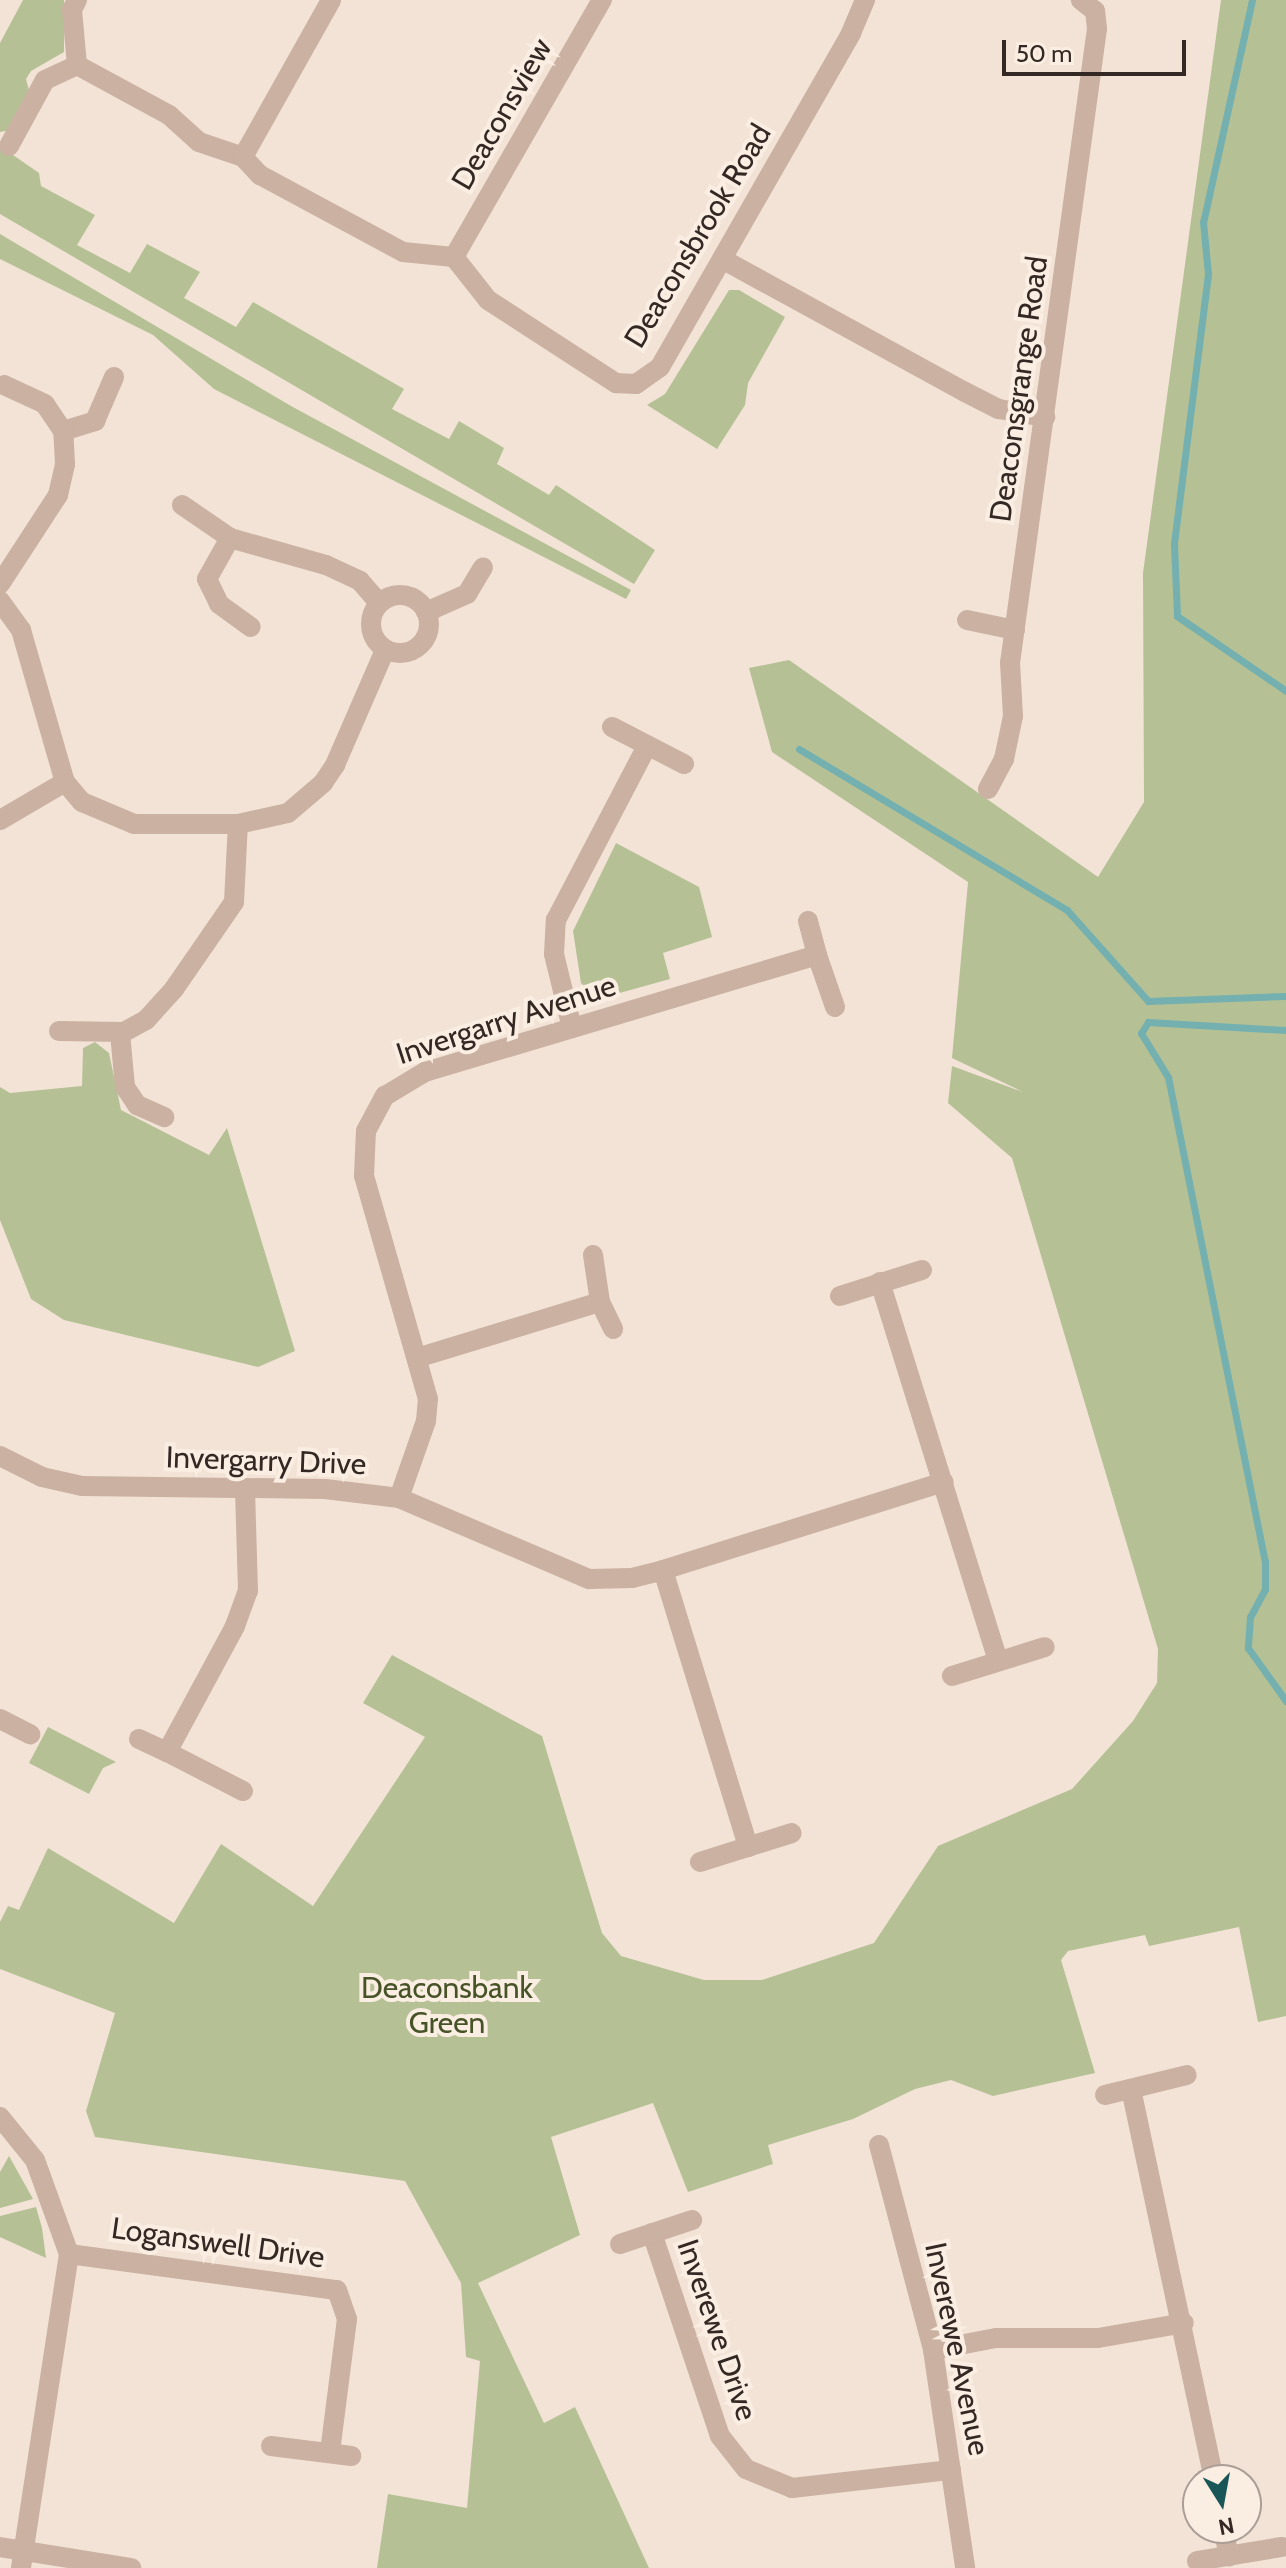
<!DOCTYPE html>
<style>
body{margin:0}
#map{position:relative;width:1286px;height:2568px;overflow:hidden;background:#f2e3d6;font-family:Cabin,sans-serif}
div>[style]{position:absolute}
.green>*{inset:0;background:#b5c195}
.stream>*{height:7px;margin:-3.5px;padding:0 3.5px;transform-origin:3.5px;border-radius:3.5px;background:#73b0af}
.street>*{height:20px;margin:-10px;padding:0 10px;transform-origin:10px;border-radius:10px;background:#cab1a1}
.street>.ring{margin:-10px;padding:0;box-sizing:content-box;background:none;border:20px solid #cab1a1;border-radius:50%}
span{translate:-50% -50%;white-space:nowrap;text-align:center;line-height:1.15;-webkit-text-stroke:8px #faede2;paint-order:stroke}
.street-label{font-size:30px;color:#342824}
.park-label{font-size:30px;color:#465327}
.north{position:absolute;left:1182px;top:2464px;width:80px;height:80px;box-sizing:border-box;background:#faede2;border:2px solid #ab9e96;border-radius:50%;rotate:169deg;font-size:22px;font-weight:700;line-height:32px;text-align:center;color:#342824}
.north::after{content:'';display:block;margin:auto;width:28px;height:36px;background:#195657;clip-path:polygon(50% 0,100% 100%,50% 72%,0 100%)}
.scale{position:absolute;left:1002px;top:40px;width:184px;height:36px;box-sizing:border-box;border:4px solid #342824;border-top:0;padding-left:10px;font-size:24px;line-height:28px;white-space:nowrap;color:#342824;-webkit-text-stroke:6px #faede2;paint-order:stroke}
</style>
<div id="map">
<div class="green">
<div style="clip-path:polygon(23px 0,64px 0,64px 52px,31px 71px,26px 79px,30px 94px,11px 130px,0 132px,0 43px)"></div>
<div style="clip-path:polygon(1221px 0,1286px 0,1286px 2016px,1258px 2022px,1239px 1927px,1149px 1946px,1145px 1935px,1068px 1951px,1061px 1960px,1095px 2073px,993px 2096px,951px 2080px,915px 2089px,853px 2119px,768px 2145px,773px 2164px,688px 2192px,653px 2103px,551px 2137px,580px 2235px,478px 2283px,544px 2423px,575px 2407px,649px 2568px,377px 2568px,388px 2494px,467px 2508px,480px 2361px,466px 2357px,461px 2283px,405px 2181px,95px 2137px,86px 2111px,115px 2013px,0 1969px,0 1922px,8px 1906px,19px 1910px,48px 1848px,174px 1923px,221px 1844px,313px 1906px,425px 1737px,363px 1703px,392px 1655px,542px 1736px,602px 1933px,621px 1956px,704px 1980px,762px 1980px,874px 1943px,938px 1846px,1072px 1789px,1133px 1721px,1157px 1683px,1158px 1649px,1012px 1158px,948px 1103px,952px 1066px,1023px 1092px,952px 1058px,968px 882px,772px 752px,749px 668px,789px 660px,1098px 877px,1144px 802px,1143px 573px)"></div>
<div style="clip-path:polygon(0 146px,39px 173px,41px 186px,95px 215px,77px 245px,130px 273px,147px 244px,200px 272px,184px 298px,236px 327px,253px 302px,404px 389px,392px 409px,449px 439px,459px 421px,504px 448px,497px 464px,549px 495px,556px 485px,655px 550px,634px 584px,0 214px)"></div>
<div style="clip-path:polygon(0 234px,291px 406px,631px 590px,626px 599px,214px 389px,153px 335px,0 259px)"></div>
<div style="clip-path:polygon(729px 290px,739px 290px,785px 317px,748px 383px,745px 405px,717px 449px,647px 405px,665px 394px)"></div>
<div style="clip-path:polygon(616px 843px,699px 887px,712px 937px,663px 953px,670px 979px,598px 999px,581px 983px,573px 931px)"></div>
<div style="clip-path:polygon(95px 1042px,109px 1053px,121px 1110px,209px 1155px,227px 1128px,295px 1351px,258px 1367px,64px 1320px,31px 1299px,0 1220px,0 1087px,10px 1093px,82px 1086px,83px 1048px)"></div>
<div style="clip-path:polygon(48px 1727px,116px 1762px,103px 1768px,89px 1794px,29px 1763px)"></div>
<div style="clip-path:polygon(9px 2156px,33px 2199px,0 2208px,0 2172px)"></div>
<div style="clip-path:polygon(36px 2207px,42px 2228px,46px 2258px,0 2237px,0 2216px)"></div>
</div>
<div class="stream">
<div style="left:1252px;top:0;width:227px;rotate:102.4deg"></div>
<div style="left:1203px;top:222px;width:52px;rotate:84.5deg"></div>
<div style="left:1208px;top:274px;width:272px;rotate:97.2deg"></div>
<div style="left:1174px;top:544px;width:72px;rotate:87.6deg"></div>
<div style="left:1177px;top:616px;width:132px;rotate:34.5deg"></div>
<div style="left:799px;top:749px;width:313px;rotate:31deg"></div>
<div style="left:1067px;top:910px;width:122px;rotate:48.3deg"></div>
<div style="left:1148px;top:1001px;width:138px;rotate:-2.1deg"></div>
<div style="left:1286px;top:1030px;width:138px;rotate:-176.7deg"></div>
<div style="left:1148px;top:1022px;width:13px;rotate:122deg"></div>
<div style="left:1141px;top:1033px;width:52px;rotate:58.5deg"></div>
<div style="left:1168px;top:1077px;width:494px;rotate:78.7deg"></div>
<div style="left:1265px;top:1561px;width:28px;rotate:90deg"></div>
<div style="left:1265px;top:1589px;width:32px;rotate:118deg"></div>
<div style="left:1250px;top:1617px;width:31px;rotate:94deg"></div>
<div style="left:1248px;top:1648px;width:65px;rotate:54.4deg"></div>
</div>
<div class="street">
<div style="left:77px;top:0;width:11px;rotate:117deg"></div>
<div style="left:72px;top:10px;width:55px;rotate:84.8deg"></div>
<div style="left:9px;top:146px;width:75px;rotate:-61.4deg"></div>
<div style="left:45px;top:80px;width:35px;rotate:-25deg"></div>
<div style="left:77px;top:65px;width:105px;rotate:28.5deg"></div>
<div style="left:169px;top:115px;width:40px;rotate:42deg"></div>
<div style="left:199px;top:142px;width:46px;rotate:18.8deg"></div>
<div style="left:243px;top:157px;width:25px;rotate:47deg"></div>
<div style="left:260px;top:175px;width:162px;rotate:28.3deg"></div>
<div style="left:403px;top:252px;width:51px;rotate:5.6deg"></div>
<div style="left:454px;top:257px;width:55px;rotate:51.7deg"></div>
<div style="left:488px;top:300px;width:153px;rotate:33deg"></div>
<div style="left:616px;top:383px;width:20px;rotate:3deg"></div>
<div style="left:636px;top:384px;width:29px;rotate:-35deg"></div>
<div style="left:660px;top:367px;width:385px;rotate:-60.2deg"></div>
<div style="left:851px;top:33px;width:36px;rotate:-67deg"></div>
<div style="left:243px;top:157px;width:180px;rotate:-60.7deg"></div>
<div style="left:454px;top:257px;width:297px;rotate:-60.1deg"></div>
<div style="left:722px;top:259px;width:277px;rotate:28.7deg"></div>
<div style="left:965px;top:392px;width:38px;rotate:27deg"></div>
<div style="left:999px;top:409px;width:47px;rotate:9.9deg"></div>
<div style="left:63px;top:431px;width:34px;rotate:-17deg"></div>
<div style="left:95px;top:421px;width:48px;rotate:-66.6deg"></div>
<div style="left:182px;top:505px;width:58px;rotate:34.5deg"></div>
<div style="left:230px;top:538px;width:100px;rotate:15.7deg"></div>
<div style="left:326px;top:565px;width:38px;rotate:25deg"></div>
<div style="left:360px;top:581px;width:29px;rotate:49deg"></div>
<div style="left:230px;top:538px;width:47px;rotate:119.3deg"></div>
<div style="left:207px;top:579px;width:28px;rotate:64deg"></div>
<div style="left:219px;top:604px;width:39px;rotate:36deg"></div>
<div style="left:0;top:584px;width:106px;rotate:-56.9deg"></div>
<div style="left:58px;top:495px;width:32px;rotate:-77deg"></div>
<div style="left:65px;top:464px;width:33px;rotate:-93deg"></div>
<div style="left:63px;top:431px;width:32px;rotate:-124deg"></div>
<div style="left:45px;top:404px;width:45px;rotate:-155.1deg"></div>
<div class="ring" style="left:371px;top:595px;width:38px;height:38px"></div>
<div style="left:0;top:601px;width:36px;rotate:54deg"></div>
<div style="left:21px;top:630px;width:158px;rotate:73.9deg"></div>
<div style="left:65px;top:782px;width:26px;rotate:50deg"></div>
<div style="left:82px;top:802px;width:56px;rotate:22.9deg"></div>
<div style="left:134px;top:824px;width:104px"></div>
<div style="left:238px;top:824px;width:51px;rotate:-12.4deg"></div>
<div style="left:288px;top:813px;width:46px;rotate:-40.6deg"></div>
<div style="left:323px;top:783px;width:22px;rotate:-56deg"></div>
<div style="left:335px;top:765px;width:125px;rotate:-66.5deg"></div>
<div style="left:426px;top:612px;width:45px;rotate:-23.7deg"></div>
<div style="left:467px;top:594px;width:31px;rotate:-59deg"></div>
<div style="left:967px;top:620px;width:49px;rotate:11.8deg"></div>
<div style="left:612px;top:727px;width:81px;rotate:27.2deg"></div>
<div style="left:988px;top:789px;width:34px;rotate:-62deg"></div>
<div style="left:1004px;top:759px;width:44px;rotate:-78.2deg"></div>
<div style="left:1013px;top:716px;width:53px;rotate:-93.2deg"></div>
<div style="left:1010px;top:663px;width:640px;rotate:-82.19deg"></div>
<div style="left:1097px;top:29px;width:18px;rotate:-96deg"></div>
<div style="left:1095px;top:11px;width:18px;rotate:-142deg"></div>
<div style="left:0;top:820px;width:75px;rotate:-30.3deg"></div>
<div style="left:808px;top:921px;width:35px;rotate:75deg"></div>
<div style="left:572px;top:1028px;width:76px;rotate:-103.7deg"></div>
<div style="left:554px;top:954px;width:34px;rotate:-87deg"></div>
<div style="left:556px;top:920px;width:196px;rotate:-62.4deg"></div>
<div style="left:59px;top:1031px;width:65px;rotate:0.9deg"></div>
<div style="left:124px;top:1032px;width:25px;rotate:-29deg"></div>
<div style="left:146px;top:1020px;width:42px;rotate:-47.9deg"></div>
<div style="left:174px;top:989px;width:106px;rotate:-55.4deg"></div>
<div style="left:234px;top:902px;width:78px;rotate:-87.1deg"></div>
<div style="left:120px;top:1033px;width:54px;rotate:84.7deg"></div>
<div style="left:125px;top:1087px;width:22px;rotate:56deg"></div>
<div style="left:137px;top:1105px;width:30px;rotate:24deg"></div>
<div style="left:593px;top:1255px;width:48px;rotate:81.5deg"></div>
<div style="left:600px;top:1302px;width:30px;rotate:64deg"></div>
<div style="left:880px;top:1282px;width:397px;rotate:72.7deg"></div>
<div style="left:840px;top:1296px;width:86px;rotate:-17.6deg"></div>
<div style="left:420px;top:1357px;width:188px;rotate:-17deg"></div>
<div style="left:0;top:1456px;width:47px;rotate:26.6deg"></div>
<div style="left:42px;top:1477px;width:41px;rotate:12.7deg"></div>
<div style="left:82px;top:1486px;width:243px;rotate:0.7deg"></div>
<div style="left:325px;top:1489px;width:75px;rotate:6.9deg"></div>
<div style="left:399px;top:1498px;width:207px;rotate:23.1deg"></div>
<div style="left:589px;top:1579px;width:43px;rotate:-1.3deg"></div>
<div style="left:632px;top:1578px;width:32px;rotate:-14deg"></div>
<div style="left:663px;top:1570px;width:294px;rotate:-17.4deg"></div>
<div style="left:399px;top:1498px;width:82px;rotate:-70.7deg"></div>
<div style="left:426px;top:1421px;width:22px;rotate:-85deg"></div>
<div style="left:428px;top:1399px;width:232px;rotate:-106deg"></div>
<div style="left:364px;top:1176px;width:45px;rotate:-87.5deg"></div>
<div style="left:366px;top:1131px;width:40px;rotate:-62deg"></div>
<div style="left:385px;top:1096px;width:47px;rotate:-31deg"></div>
<div style="left:425px;top:1072px;width:409px;rotate:-16.6deg"></div>
<div style="left:817px;top:955px;width:55px;rotate:70.9deg"></div>
<div style="left:663px;top:1570px;width:290px;rotate:72.9deg"></div>
<div style="left:952px;top:1676px;width:97px;rotate:-17.3deg"></div>
<div style="left:0;top:1719px;width:34px;rotate:27deg"></div>
<div style="left:139px;top:1739px;width:31px;rotate:25deg"></div>
<div style="left:243px;top:1791px;width:85px;rotate:-152.8deg"></div>
<div style="left:167px;top:1752px;width:143px;rotate:-61.6deg"></div>
<div style="left:235px;top:1626px;width:37px;rotate:-70deg"></div>
<div style="left:248px;top:1591px;width:103px;rotate:-91.7deg"></div>
<div style="left:700px;top:1862px;width:96px;rotate:-17.5deg"></div>
<div style="left:1131px;top:2089px;width:400px;rotate:78deg"></div>
<div style="left:1105px;top:2095px;width:84px;rotate:-13.7deg"></div>
<div style="left:0;top:2117px;width:55px;rotate:50.9deg"></div>
<div style="left:35px;top:2160px;width:100px;rotate:70.1deg"></div>
<div style="left:69px;top:2254px;width:318px;rotate:98.7deg"></div>
<div style="left:879px;top:2145px;width:212px;rotate:75.2deg"></div>
<div style="left:933px;top:2350px;width:220px;rotate:81.6deg"></div>
<div style="left:652px;top:2233px;width:214px;rotate:71.5deg"></div>
<div style="left:720px;top:2436px;width:42px;rotate:51.8deg"></div>
<div style="left:746px;top:2469px;width:50px;rotate:22.4deg"></div>
<div style="left:792px;top:2488px;width:160px;rotate:-6.5deg"></div>
<div style="left:620px;top:2244px;width:76px;rotate:-18.4deg"></div>
<div style="left:69px;top:2254px;width:270px;rotate:7.7deg"></div>
<div style="left:337px;top:2290px;width:31px;rotate:71deg"></div>
<div style="left:347px;top:2319px;width:134px;rotate:97.3deg"></div>
<div style="left:933px;top:2350px;width:64px;rotate:-10.8deg"></div>
<div style="left:996px;top:2338px;width:102px"></div>
<div style="left:1098px;top:2338px;width:87px;rotate:-9.9deg"></div>
<div style="left:271px;top:2446px;width:81px;rotate:7.1deg"></div>
<div style="left:1223px;top:2528px;width:29px;rotate:78deg"></div>
<div style="left:0;top:2547px;width:133px;rotate:9.1deg"></div>
<div style="left:1197px;top:2561px;width:86px;rotate:-9.4deg"></div>
</div>
<div class="street-label">
<span style="left:502px;top:114px;rotate:-60deg">Deaconsview</span>
<span style="left:698px;top:236px;rotate:-59deg">Deaconsbrook Road</span>
<span style="left:1019px;top:389px;rotate:-82deg">Deaconsgrange Road</span>
<span style="left:506px;top:1020px;rotate:-18deg">Invergarry Avenue</span>
<span style="left:266px;top:1461px;rotate:2deg">Invergarry Drive</span>
<span style="left:218px;top:2243px;rotate:8deg">Loganswell Drive</span>
<span style="left:717px;top:2330px;rotate:71deg">Inverewe Drive</span>
<span style="left:957px;top:2349px;rotate:78deg">Inverewe Avenue</span>
</div>
<div class="park-label">
<span style="left:447px;top:2005px">Deaconsbank<br>Green</span>
</div>
<div class="north">N</div>
<div class="scale">50 m</div>
</div>
